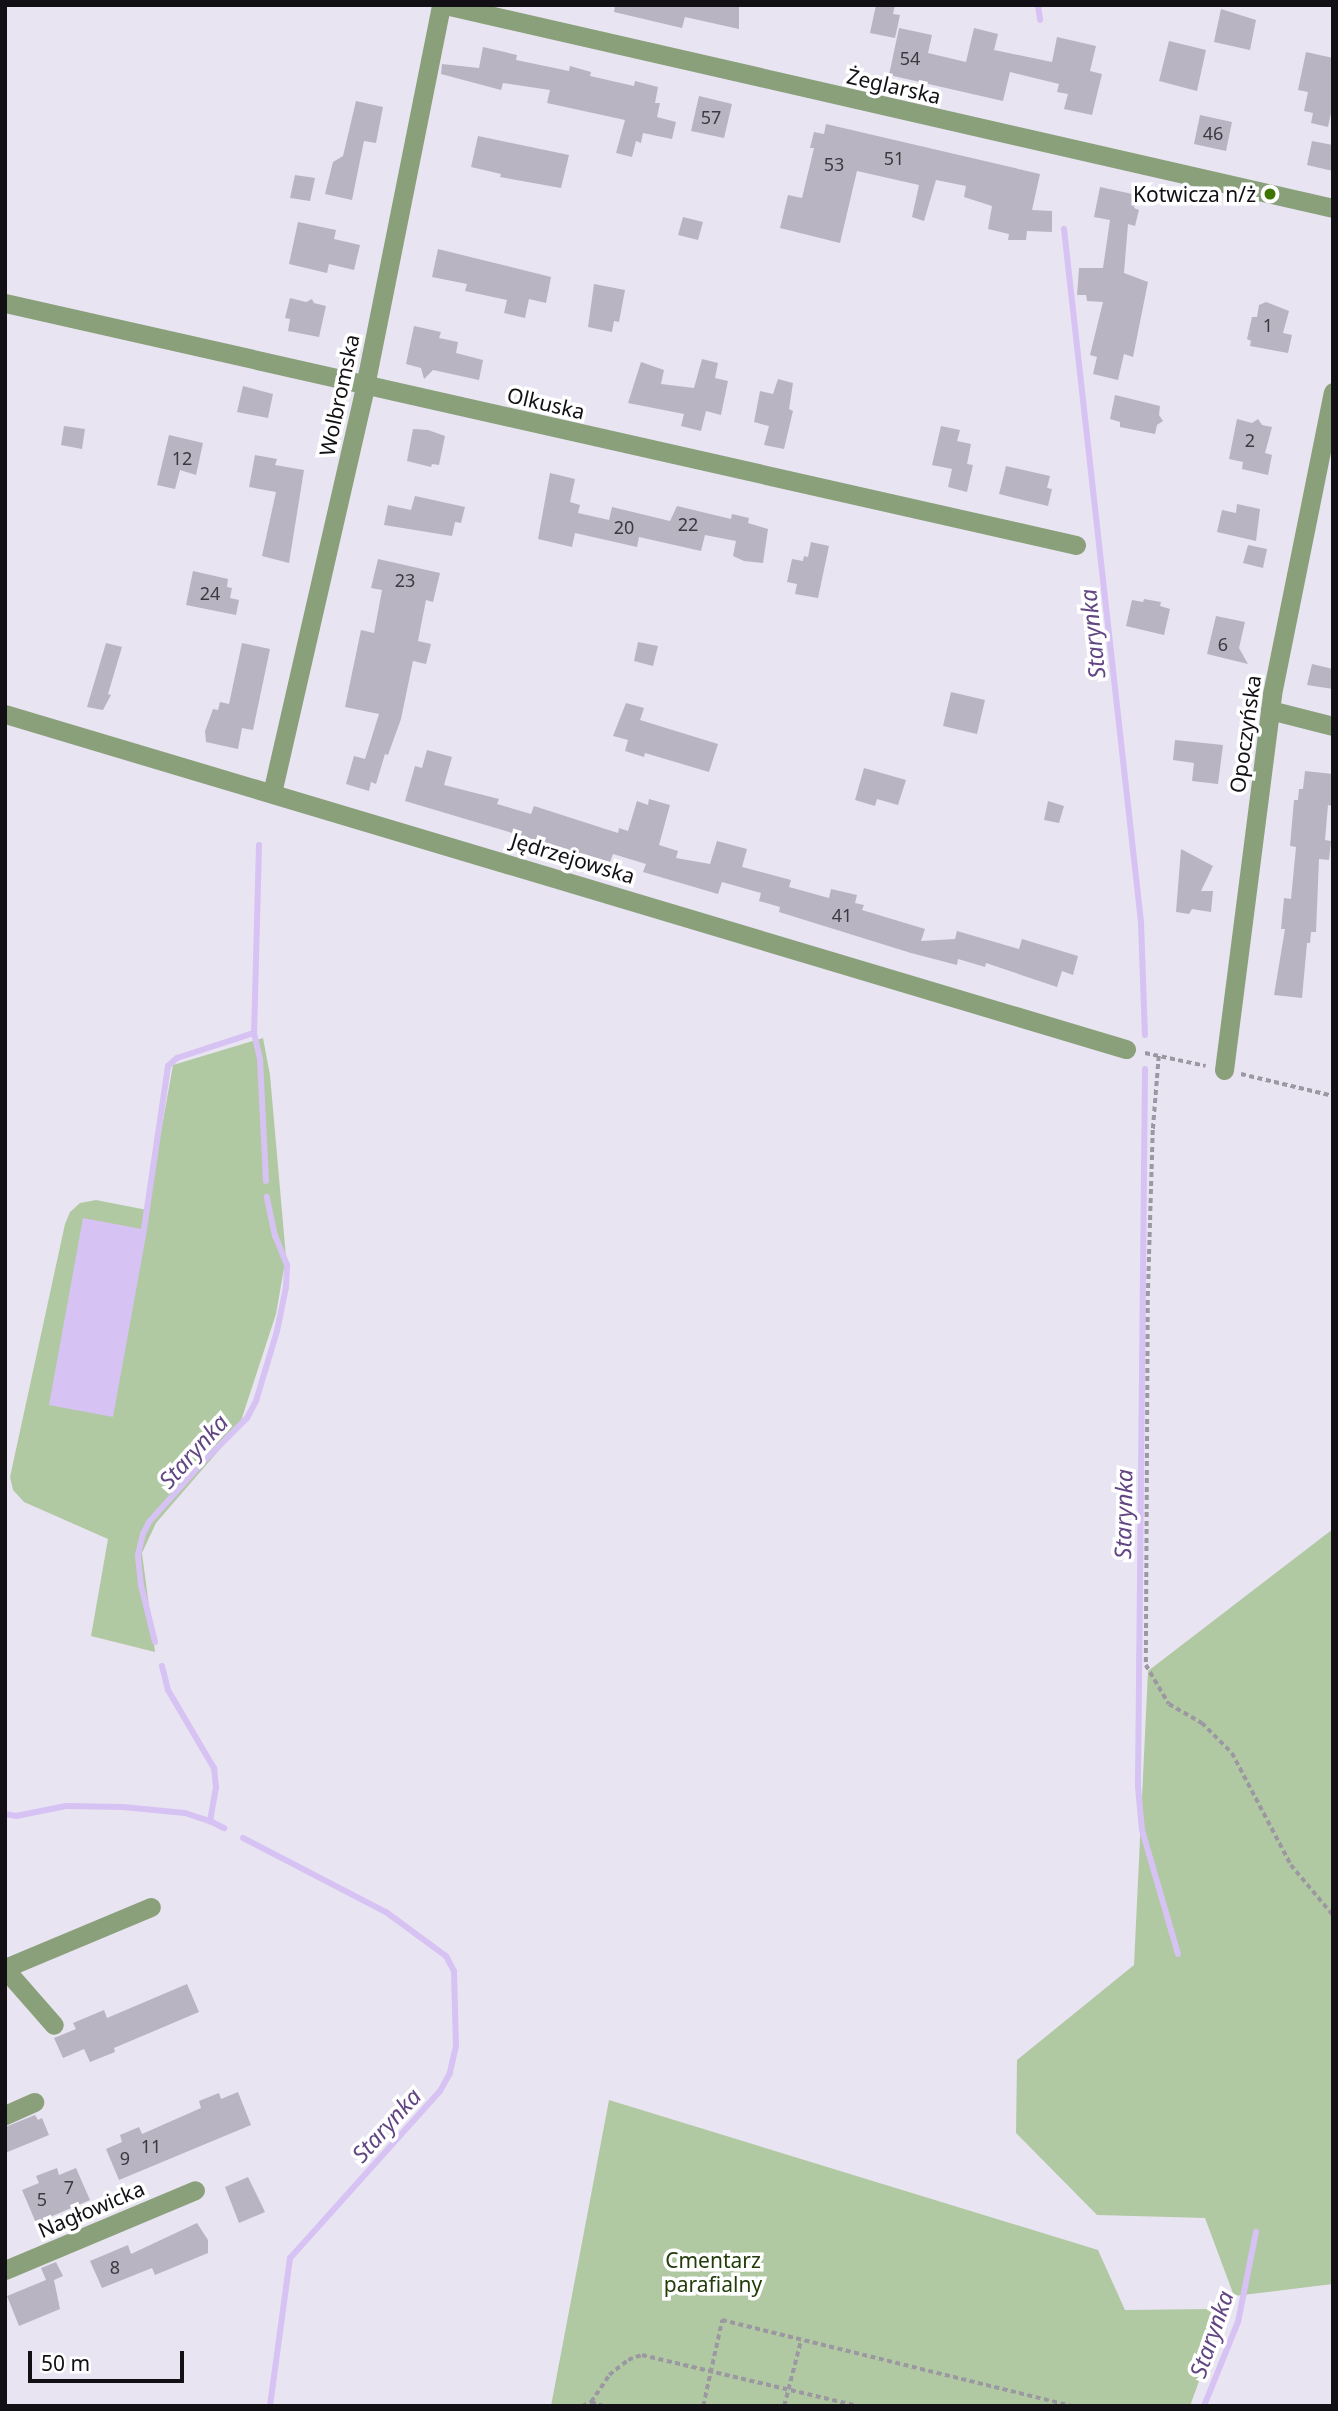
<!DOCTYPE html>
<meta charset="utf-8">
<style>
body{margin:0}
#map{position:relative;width:1338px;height:2411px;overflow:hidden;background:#e9e4f2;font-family:"Noto Sans",sans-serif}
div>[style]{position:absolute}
.green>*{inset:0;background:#b1c9a3}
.water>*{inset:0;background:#d6c2f3}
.stream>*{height:6px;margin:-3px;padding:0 3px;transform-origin:3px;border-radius:3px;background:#d6c2f3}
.building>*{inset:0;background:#b9b4c2}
.path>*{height:3.5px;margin-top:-1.75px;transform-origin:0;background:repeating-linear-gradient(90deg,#9c98a2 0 5px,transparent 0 8.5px)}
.minor>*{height:19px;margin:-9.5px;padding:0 9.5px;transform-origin:9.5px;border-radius:9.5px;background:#89a07b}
.dots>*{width:19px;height:19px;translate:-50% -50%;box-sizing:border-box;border:4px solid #fff;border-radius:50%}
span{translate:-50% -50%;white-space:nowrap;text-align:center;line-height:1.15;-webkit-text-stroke:7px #fff;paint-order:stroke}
.number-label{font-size:18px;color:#3c3940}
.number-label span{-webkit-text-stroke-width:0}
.street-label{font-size:21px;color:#121014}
.poi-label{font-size:21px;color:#121014}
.right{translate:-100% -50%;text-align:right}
.park-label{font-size:21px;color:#223c0b}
.water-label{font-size:23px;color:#614683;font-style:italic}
.frame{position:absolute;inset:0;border:7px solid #121014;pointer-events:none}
.scale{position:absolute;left:28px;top:2351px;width:156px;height:32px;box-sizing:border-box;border:4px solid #121014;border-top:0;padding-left:9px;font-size:21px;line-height:24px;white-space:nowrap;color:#121014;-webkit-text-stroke:5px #fff;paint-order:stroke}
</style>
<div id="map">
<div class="green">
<div style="clip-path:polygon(263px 1038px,270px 1075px,286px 1257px,276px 1314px,239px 1427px,156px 1523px,142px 1553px,155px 1652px,91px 1636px,108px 1539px,24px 1502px,13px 1490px,10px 1477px,65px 1224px,70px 1212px,80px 1203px,96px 1200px,147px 1210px,173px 1065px)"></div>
<div style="clip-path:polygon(1333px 1529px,1333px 2284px,1234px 2296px,1205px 2218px,1097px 2215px,1016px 2133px,1017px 2060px,1134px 1965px,1148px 1671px)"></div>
<div style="clip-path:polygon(609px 2100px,1098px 2250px,1125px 2310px,1209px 2309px,1218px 2329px,1190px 2406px,551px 2406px)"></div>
</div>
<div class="water">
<div style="clip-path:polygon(83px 1218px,147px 1230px,113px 1417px,49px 1405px)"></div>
</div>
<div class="stream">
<div style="left:1038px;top:5px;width:15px;rotate:82deg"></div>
<div style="left:1064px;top:229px;width:697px;rotate:83.66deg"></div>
<div style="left:1141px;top:922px;width:113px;rotate:88deg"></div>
<div style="left:259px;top:845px;width:188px;rotate:91.5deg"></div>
<div style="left:254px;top:1033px;width:27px;rotate:77deg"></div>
<div style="left:260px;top:1059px;width:122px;rotate:87.2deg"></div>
<div style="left:1145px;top:1069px;width:718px;rotate:90.56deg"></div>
<div style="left:1138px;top:1787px;width:43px;rotate:84.7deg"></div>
<div style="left:1142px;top:1830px;width:129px;rotate:73.8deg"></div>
<div style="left:144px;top:1229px;width:165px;rotate:-81.6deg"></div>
<div style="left:168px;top:1066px;width:12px;rotate:-42deg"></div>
<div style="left:177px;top:1058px;width:81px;rotate:-18deg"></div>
<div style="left:155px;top:1642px;width:59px;rotate:-103.8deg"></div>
<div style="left:141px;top:1585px;width:30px;rotate:-96deg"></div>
<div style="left:138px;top:1555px;width:22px;rotate:-77deg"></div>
<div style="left:143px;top:1534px;width:13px;rotate:-63deg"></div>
<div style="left:149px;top:1522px;width:79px;rotate:-48.1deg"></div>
<div style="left:202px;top:1463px;width:64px;rotate:-45deg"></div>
<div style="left:247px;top:1418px;width:19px;rotate:-62deg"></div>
<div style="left:256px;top:1401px;width:73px;rotate:-73.3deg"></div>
<div style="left:277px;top:1331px;width:45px;rotate:-78.4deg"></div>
<div style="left:286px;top:1287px;width:22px;rotate:-87deg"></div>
<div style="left:287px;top:1265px;width:31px;rotate:-112deg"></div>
<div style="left:275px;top:1236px;width:40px;rotate:-102deg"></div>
<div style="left:162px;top:1666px;width:25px;rotate:76deg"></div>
<div style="left:168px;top:1690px;width:91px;rotate:59.5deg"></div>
<div style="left:214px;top:1768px;width:19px;rotate:84deg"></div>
<div style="left:216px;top:1787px;width:35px;rotate:100deg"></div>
<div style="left:210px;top:1821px;width:16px;rotate:27deg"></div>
<div style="left:5px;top:1814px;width:11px;rotate:10deg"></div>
<div style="left:16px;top:1816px;width:51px;rotate:-11.3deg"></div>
<div style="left:66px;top:1806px;width:57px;rotate:1deg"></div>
<div style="left:123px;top:1807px;width:62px;rotate:5.5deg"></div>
<div style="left:185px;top:1813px;width:26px;rotate:18deg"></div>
<div style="left:243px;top:1838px;width:161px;rotate:27.4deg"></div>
<div style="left:386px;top:1912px;width:74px;rotate:36.3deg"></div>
<div style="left:446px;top:1956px;width:17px;rotate:62deg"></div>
<div style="left:454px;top:1971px;width:75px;rotate:88.5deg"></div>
<div style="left:456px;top:2046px;width:28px;rotate:103deg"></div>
<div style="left:450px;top:2073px;width:21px;rotate:119deg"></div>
<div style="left:440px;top:2091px;width:224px;rotate:131.9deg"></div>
<div style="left:290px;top:2258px;width:149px;rotate:97.7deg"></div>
<div style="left:1204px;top:2406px;width:91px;rotate:-68deg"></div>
<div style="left:1238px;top:2322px;width:92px;rotate:-78.7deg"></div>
</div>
<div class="building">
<div style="clip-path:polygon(615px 5px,739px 5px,739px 29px,685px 17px,682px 28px,614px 12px)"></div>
<div style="clip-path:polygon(876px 5px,895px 5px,893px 14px,900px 15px,895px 38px,870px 33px)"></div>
<div style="clip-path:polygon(1221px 9px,1256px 20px,1250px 50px,1214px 42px)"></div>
<div style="clip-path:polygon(899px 28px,932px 35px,928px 53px,966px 62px,974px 28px,998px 34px,994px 50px,1052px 62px,1057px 37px,1096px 46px,1090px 71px,1102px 74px,1092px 115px,1064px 109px,1068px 94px,1057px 92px,1059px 84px,1010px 72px,1003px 101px,889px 75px)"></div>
<div style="clip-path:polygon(1169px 41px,1206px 50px,1197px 91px,1159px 81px)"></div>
<div style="clip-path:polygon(483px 47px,517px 55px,516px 60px,569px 71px,570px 66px,591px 72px,590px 76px,634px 86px,635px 81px,658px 87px,655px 103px,660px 103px,657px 117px,676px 122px,672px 139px,643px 133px,641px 143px,636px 141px,632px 157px,616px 153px,625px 120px,547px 103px,550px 90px,503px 83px,501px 90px,441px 74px,442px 64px,479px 68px)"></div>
<div style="clip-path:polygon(1306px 52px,1333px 58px,1333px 104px,1328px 127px,1311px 123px,1313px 113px,1304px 111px,1308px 92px,1298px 90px)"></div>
<div style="clip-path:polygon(699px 96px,732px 104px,724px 138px,691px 131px)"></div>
<div style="clip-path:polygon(356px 101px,383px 107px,376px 143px,364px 141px,352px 200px,325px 194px,333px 162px,343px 156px)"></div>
<div style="clip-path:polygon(1200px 115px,1232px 122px,1226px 151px,1194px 144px)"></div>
<div style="clip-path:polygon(826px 124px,1040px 174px,1032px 210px,1052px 211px,1052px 232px,1027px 231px,1026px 240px,1008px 240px,1009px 234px,988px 229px,992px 206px,964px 197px,966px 186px,936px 180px,924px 221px,912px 217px,919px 185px,857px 171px,840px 243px,780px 228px,788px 195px,802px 198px,814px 148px,810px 148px,814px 132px,824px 134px)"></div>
<div style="clip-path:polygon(478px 136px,569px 155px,561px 188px,500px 177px,501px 174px,471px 167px)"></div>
<div style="clip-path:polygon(1312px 141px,1333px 145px,1333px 171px,1307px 165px)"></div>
<div style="clip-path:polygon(295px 175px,315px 178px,310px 201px,290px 198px)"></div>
<div style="clip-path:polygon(1100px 187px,1137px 195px,1134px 208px,1139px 210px,1135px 226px,1128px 224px,1124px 273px,1148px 282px,1133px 357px,1124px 354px,1118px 380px,1093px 374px,1097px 357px,1090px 355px,1103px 302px,1087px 301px,1086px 295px,1077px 295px,1079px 268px,1103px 268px,1110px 220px,1094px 217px)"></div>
<div style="clip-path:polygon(683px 217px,703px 222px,698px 240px,678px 235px)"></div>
<div style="clip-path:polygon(298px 222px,336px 230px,334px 239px,360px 245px,354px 270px,329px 264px,327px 273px,289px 264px)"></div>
<div style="clip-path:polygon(438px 249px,551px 277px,546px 303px,529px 299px,525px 318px,504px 313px,507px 300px,465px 291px,467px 284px,432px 277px)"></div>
<div style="clip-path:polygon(594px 284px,625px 290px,619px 322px,614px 321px,612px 332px,588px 327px)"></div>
<div style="clip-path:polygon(290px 298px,306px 302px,312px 299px,314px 303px,326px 306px,319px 337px,288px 331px,290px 319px,285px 318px)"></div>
<div style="clip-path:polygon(1266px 302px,1289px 311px,1283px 333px,1292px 335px,1288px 353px,1250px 346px,1251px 341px,1247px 339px,1252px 317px,1257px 317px,1259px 305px)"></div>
<div style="clip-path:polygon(414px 326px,441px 332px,439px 338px,458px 342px,456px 353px,483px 360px,479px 380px,433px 370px,424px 379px,421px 368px,406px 364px)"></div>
<div style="clip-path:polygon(702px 359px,718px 363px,715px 378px,728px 381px,721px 415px,706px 411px,701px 431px,681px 426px,684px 414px,628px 403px,641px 362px,664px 370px,661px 384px,694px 388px)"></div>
<div style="clip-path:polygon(778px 379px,793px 383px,789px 409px,793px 411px,784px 449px,764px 445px,769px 426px,754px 422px,760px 391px,773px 394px)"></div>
<div style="clip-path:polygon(243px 386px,273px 394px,268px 418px,237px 412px)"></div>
<div style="clip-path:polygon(1115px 395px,1160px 406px,1159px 415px,1163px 421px,1157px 425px,1155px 434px,1120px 427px,1120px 422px,1110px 419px)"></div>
<div style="clip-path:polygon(1237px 419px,1252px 423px,1258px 419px,1262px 425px,1272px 427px,1265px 453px,1272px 455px,1268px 475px,1242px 469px,1243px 462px,1229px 459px)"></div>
<div style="clip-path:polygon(64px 426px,85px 429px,82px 449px,61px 445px)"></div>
<div style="clip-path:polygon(941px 426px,960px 430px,957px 441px,971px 444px,967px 464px,973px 465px,967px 492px,948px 487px,952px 469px,932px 465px)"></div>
<div style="clip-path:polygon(413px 429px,428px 430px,445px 436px,439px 465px,432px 464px,431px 467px,407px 461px)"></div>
<div style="clip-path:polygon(169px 435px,203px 443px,196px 475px,180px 470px,175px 489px,157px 485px)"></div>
<div style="clip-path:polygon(255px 455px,277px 459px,275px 465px,304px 470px,289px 563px,262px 556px,276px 492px,249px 487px)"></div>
<div style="clip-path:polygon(1006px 466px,1050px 476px,1047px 488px,1052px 489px,1048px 506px,999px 494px)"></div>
<div style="clip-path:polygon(550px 473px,575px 479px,570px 502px,580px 505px,578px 513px,609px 520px,612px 507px,670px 521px,677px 506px,731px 519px,732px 514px,749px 518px,748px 523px,768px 529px,763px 563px,744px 561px,733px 556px,736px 541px,705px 535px,701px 551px,639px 537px,637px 547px,575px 533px,572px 547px,538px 539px)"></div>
<div style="clip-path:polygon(415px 496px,465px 507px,461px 523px,455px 522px,452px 536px,384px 525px,388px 505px,411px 510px)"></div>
<div style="clip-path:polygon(1237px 504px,1260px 509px,1256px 541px,1217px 532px,1222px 510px,1236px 513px)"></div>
<div style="clip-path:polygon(811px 542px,829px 546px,818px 598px,795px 594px,797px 584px,787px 582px,792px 559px,803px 561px,804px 556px,808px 557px)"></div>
<div style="clip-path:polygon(1248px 545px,1267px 549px,1263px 568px,1243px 563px)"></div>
<div style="clip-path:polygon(378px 559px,440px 573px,433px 602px,426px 600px,418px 641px,431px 644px,426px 664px,413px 661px,401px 719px,388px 755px,385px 754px,376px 784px,371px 782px,369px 791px,346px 784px,354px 756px,365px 759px,379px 714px,345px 707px,361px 630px,374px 633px,382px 590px,371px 588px)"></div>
<div style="clip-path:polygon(193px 571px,228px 579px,227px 587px,232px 588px,230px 598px,239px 600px,236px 615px,186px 605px)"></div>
<div style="clip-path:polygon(1144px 599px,1161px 602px,1160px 606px,1170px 609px,1164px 635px,1126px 626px,1132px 600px,1143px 602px)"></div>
<div style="clip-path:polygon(1216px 616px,1245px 622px,1239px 648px,1248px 664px,1207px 654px)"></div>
<div style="clip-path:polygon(638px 642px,658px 646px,653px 666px,634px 661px)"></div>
<div style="clip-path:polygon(106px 643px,122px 647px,108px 694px,111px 695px,103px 710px,87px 707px)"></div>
<div style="clip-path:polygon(242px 643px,270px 649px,253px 730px,242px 728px,238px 749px,206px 742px,205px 731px,213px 709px,218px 710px,220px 702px,229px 704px)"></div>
<div style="clip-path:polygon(1312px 664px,1333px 669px,1333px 689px,1307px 685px)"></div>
<div style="clip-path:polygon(951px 692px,985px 700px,977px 734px,943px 726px)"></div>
<div style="clip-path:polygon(626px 703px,644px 708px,640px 720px,718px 744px,709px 772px,645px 753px,644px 757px,625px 751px,628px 740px,613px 736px)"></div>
<div style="clip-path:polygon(1175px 740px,1223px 745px,1218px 784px,1192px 781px,1194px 763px,1173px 760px)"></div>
<div style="clip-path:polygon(427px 750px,452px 757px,444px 785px,499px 799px,497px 804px,531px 814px,534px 806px,618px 833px,619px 828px,628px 831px,637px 801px,648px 805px,649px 799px,670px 805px,659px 845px,678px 851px,676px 858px,710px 864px,717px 841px,747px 849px,742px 867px,791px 880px,789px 887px,829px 898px,831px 889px,857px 895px,855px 903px,864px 905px,862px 910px,925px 929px,921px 941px,955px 939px,957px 931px,1019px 949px,1022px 939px,1078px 956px,1073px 975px,1062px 971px,1057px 987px,986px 963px,985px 967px,958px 959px,957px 965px,911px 953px,779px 912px,780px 907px,759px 901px,761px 893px,722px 882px,718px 894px,643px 872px,646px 864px,613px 854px,610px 862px,405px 801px,415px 766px,422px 768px)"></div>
<div style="clip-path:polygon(864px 768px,906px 780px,898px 805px,877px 799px,875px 806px,855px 800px)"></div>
<div style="clip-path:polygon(1305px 771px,1333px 774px,1333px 806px,1328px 805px,1325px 840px,1331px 841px,1329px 860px,1319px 859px,1316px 932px,1311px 932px,1310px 943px,1307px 943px,1302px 998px,1274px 995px,1285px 929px,1281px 929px,1284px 898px,1291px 899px,1296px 847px,1290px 846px,1294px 800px,1298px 800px,1299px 789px,1303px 789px)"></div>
<div style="clip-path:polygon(1048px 801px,1064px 806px,1059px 823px,1044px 820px)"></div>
<div style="clip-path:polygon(1181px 849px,1213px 866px,1201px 891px,1213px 891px,1211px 912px,1192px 909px,1189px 914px,1176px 912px)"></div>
<div style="clip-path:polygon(187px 1984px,199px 2012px,114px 2048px,115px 2052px,90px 2062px,84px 2049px,63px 2058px,54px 2038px,76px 2029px,73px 2023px,104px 2010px,107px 2018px)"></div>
<div style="clip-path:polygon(238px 2092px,251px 2125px,119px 2180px,106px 2149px,122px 2142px,120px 2135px,139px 2127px,142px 2134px,201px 2108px,199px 2101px,219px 2093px,221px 2099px)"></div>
<div style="clip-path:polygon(35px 2115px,38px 2120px,42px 2118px,49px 2135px,5px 2153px,5px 2127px)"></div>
<div style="clip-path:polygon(57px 2168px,59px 2175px,76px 2168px,90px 2200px,36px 2223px,22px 2190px,39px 2183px,36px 2176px)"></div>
<div style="clip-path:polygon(248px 2177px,265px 2212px,239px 2223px,225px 2187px)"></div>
<div style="clip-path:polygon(197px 2223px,208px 2240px,208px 2253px,155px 2275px,152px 2268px,102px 2288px,90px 2261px,128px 2245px,131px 2254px)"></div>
<div style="clip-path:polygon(56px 2262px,63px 2276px,54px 2280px,60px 2309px,19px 2326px,7px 2296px,46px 2280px,41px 2268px)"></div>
</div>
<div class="path">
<div style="left:1145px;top:1053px;width:62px;rotate:12deg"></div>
<div style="left:1159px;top:1056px;width:74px;rotate:94.6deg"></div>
<div style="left:1153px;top:1130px;width:170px;rotate:91.7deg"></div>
<div style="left:1148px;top:1300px;width:365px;rotate:90.3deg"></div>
<div style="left:1146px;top:1665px;width:45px;rotate:59.5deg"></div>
<div style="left:1169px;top:1704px;width:38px;rotate:30deg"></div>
<div style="left:1202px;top:1723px;width:42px;rotate:45deg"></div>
<div style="left:1232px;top:1753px;width:127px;rotate:62.2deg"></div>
<div style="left:1291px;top:1865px;width:65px;rotate:50deg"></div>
<div style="left:1241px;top:1074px;width:95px;rotate:13.4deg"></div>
<div style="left:591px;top:2402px;width:32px;rotate:-56deg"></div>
<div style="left:609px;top:2375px;width:24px;rotate:-38deg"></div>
<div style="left:628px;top:2360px;width:15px;rotate:-20deg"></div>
<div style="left:642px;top:2355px;width:222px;rotate:13.3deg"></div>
<div style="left:582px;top:2406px;width:10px;rotate:-24deg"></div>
<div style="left:591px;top:2402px;width:13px;rotate:18deg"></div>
<div style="left:703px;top:2406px;width:88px;rotate:-77.5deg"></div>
<div style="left:722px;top:2320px;width:361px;rotate:13.8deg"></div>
<div style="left:784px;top:2406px;width:68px;rotate:-75.6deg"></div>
</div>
<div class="minor">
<div style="left:445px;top:5px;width:911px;rotate:12.88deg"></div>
<div style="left:5px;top:303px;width:1098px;rotate:12.73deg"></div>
<div style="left:1270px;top:710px;width:65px;rotate:14.3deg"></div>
<div style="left:5px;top:714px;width:1170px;rotate:16.64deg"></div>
<div style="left:272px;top:793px;width:417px;rotate:-77.1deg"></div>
<div style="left:365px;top:386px;width:389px;rotate:-78.7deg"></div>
<div style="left:1224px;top:1070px;width:379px;rotate:-82.7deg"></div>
<div style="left:1272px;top:694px;width:308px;rotate:-78.6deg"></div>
<div style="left:5px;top:1968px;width:158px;rotate:-22.7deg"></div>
<div style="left:5px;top:1969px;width:74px;rotate:48.8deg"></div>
<div style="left:5px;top:2115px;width:32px;rotate:-24deg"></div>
<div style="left:5px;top:2270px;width:206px;rotate:-22.8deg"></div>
</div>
<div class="dots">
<div style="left:1270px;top:194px;background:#3e7400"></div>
</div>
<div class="number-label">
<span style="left:910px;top:58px">54</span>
<span style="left:711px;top:117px">57</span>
<span style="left:1213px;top:133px">46</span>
<span style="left:894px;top:158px">51</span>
<span style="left:834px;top:164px">53</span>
<span style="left:1268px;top:325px">1</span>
<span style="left:1250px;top:440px">2</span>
<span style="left:182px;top:458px">12</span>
<span style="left:688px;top:524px">22</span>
<span style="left:624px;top:527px">20</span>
<span style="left:405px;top:580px">23</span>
<span style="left:210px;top:593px">24</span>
<span style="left:1223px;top:644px">6</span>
<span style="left:842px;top:915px">41</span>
<span style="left:151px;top:2146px">11</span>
<span style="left:125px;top:2158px">9</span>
<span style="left:69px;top:2187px">7</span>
<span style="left:42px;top:2199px">5</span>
<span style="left:115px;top:2267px">8</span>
</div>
<div class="street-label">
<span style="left:894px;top:86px;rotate:13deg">Żeglarska</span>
<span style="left:339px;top:395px;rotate:-78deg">Wolbromska</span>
<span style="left:546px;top:403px;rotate:13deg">Olkuska</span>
<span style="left:1245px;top:734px;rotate:-82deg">Opoczyńska</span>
<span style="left:573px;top:858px;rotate:17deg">Jędrzejowska</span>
<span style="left:91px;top:2209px;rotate:-23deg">Nagłowicka</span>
</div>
<div class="poi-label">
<span class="right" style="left:1256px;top:194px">Kotwicza n/ż</span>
</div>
<div class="park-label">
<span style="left:713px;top:2272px">Cmentarz<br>parafialny</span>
</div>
<div class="water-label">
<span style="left:1092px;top:634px;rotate:-96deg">Starynka</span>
<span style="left:193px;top:1451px;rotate:-48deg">Starynka</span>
<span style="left:1123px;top:1514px;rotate:-89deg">Starynka</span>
<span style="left:386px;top:2125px;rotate:-48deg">Starynka</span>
<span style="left:1211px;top:2334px;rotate:-71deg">Starynka</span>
</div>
<div class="frame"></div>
<div class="scale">50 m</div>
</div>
